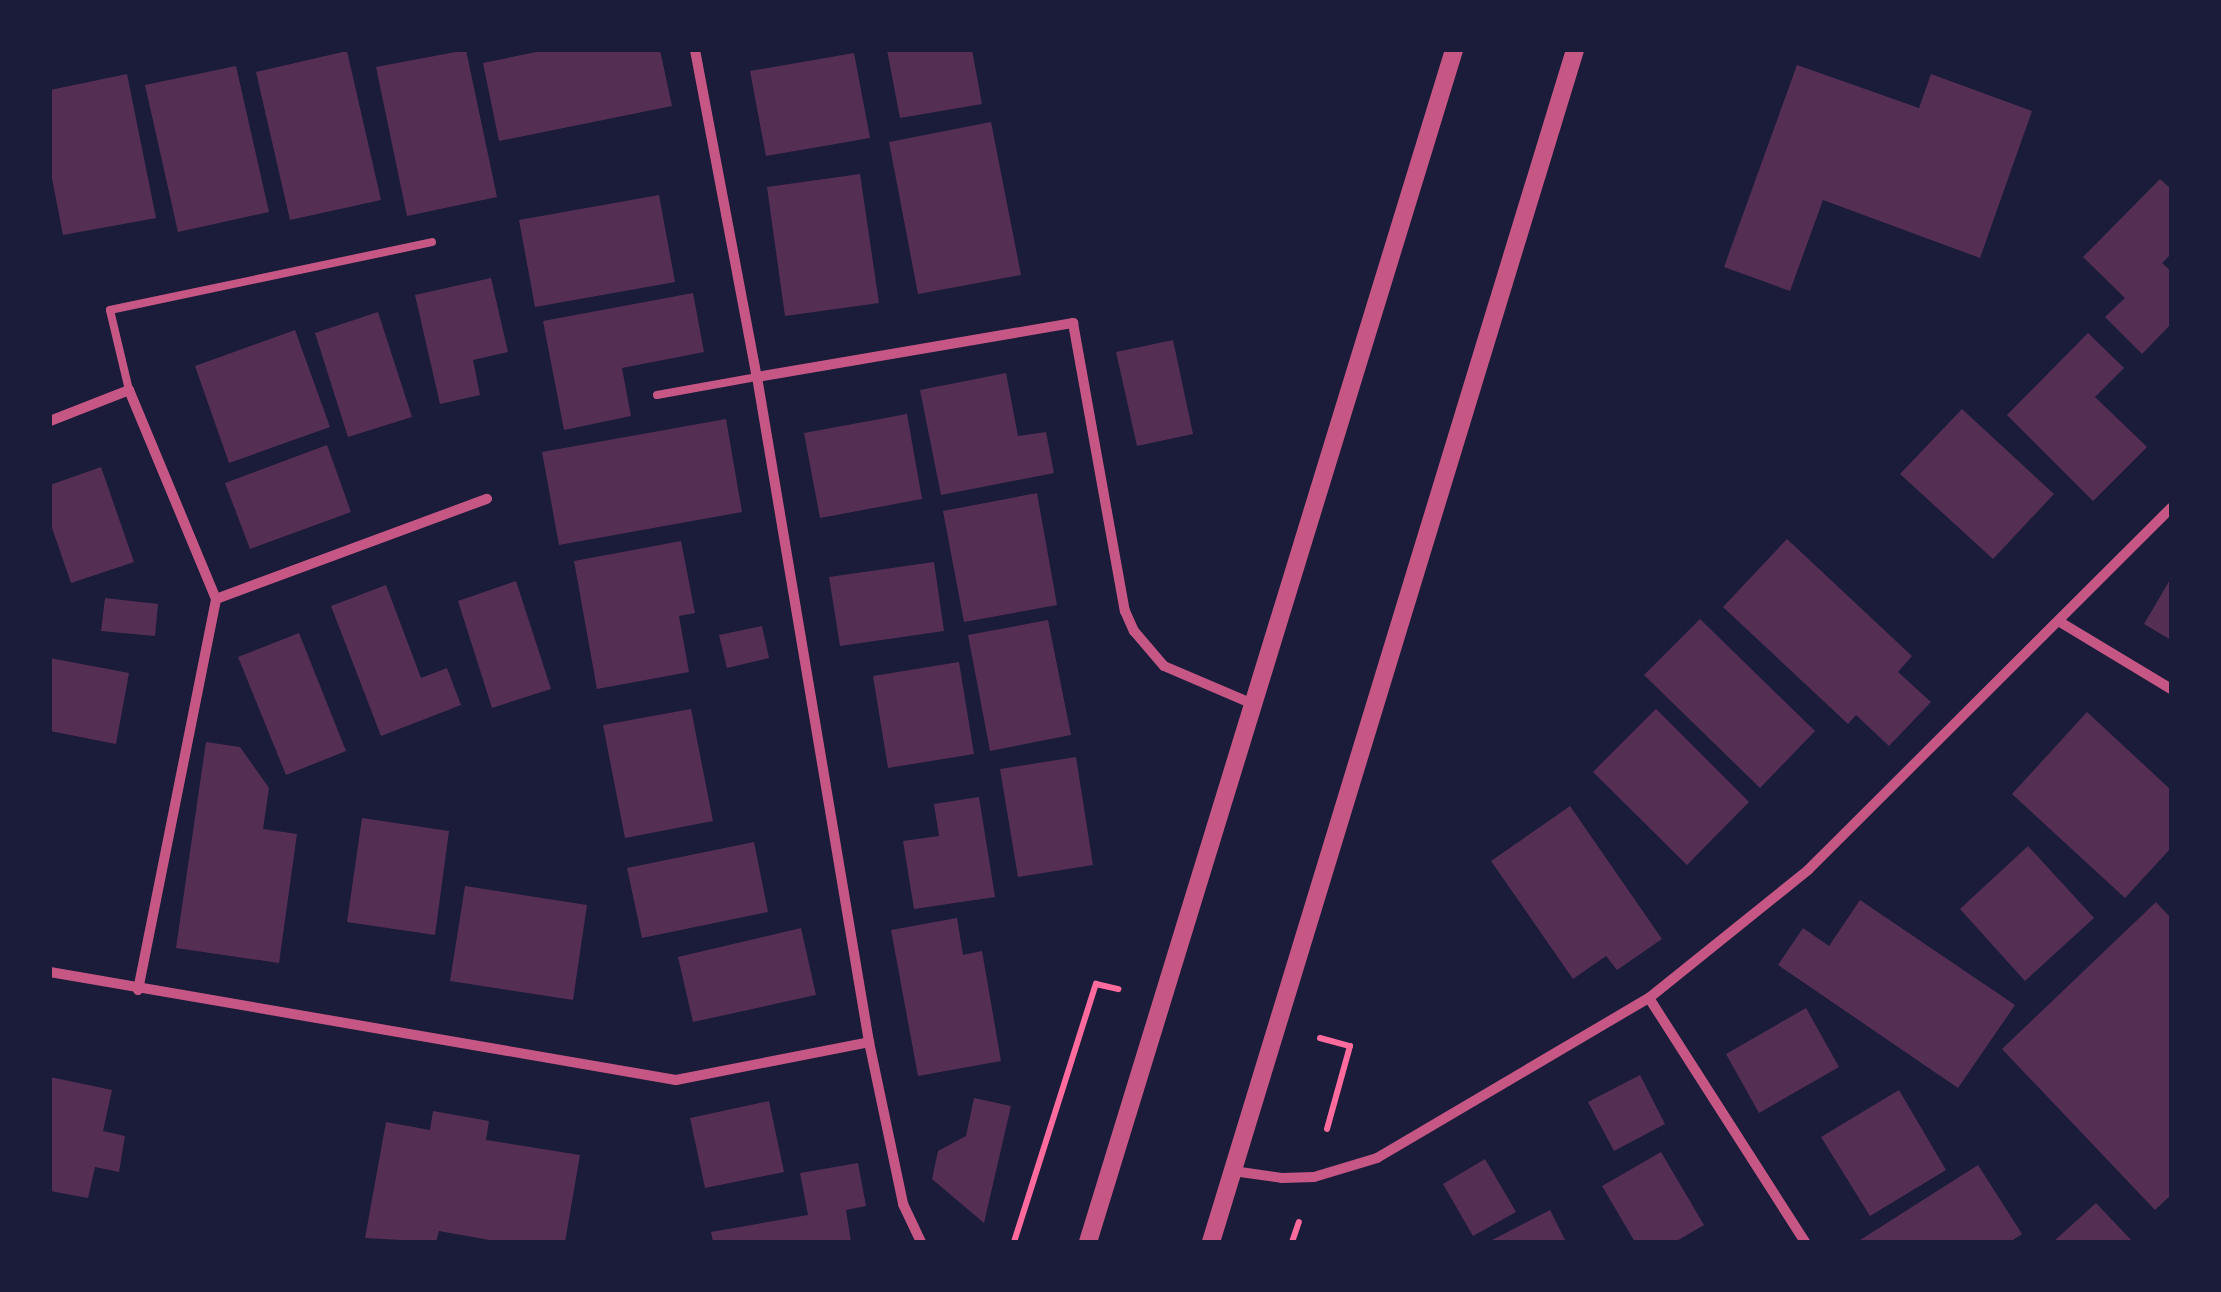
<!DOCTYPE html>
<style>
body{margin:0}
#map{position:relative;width:2221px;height:1292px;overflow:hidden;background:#1b1b3a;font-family:Cabin,sans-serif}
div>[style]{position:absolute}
.building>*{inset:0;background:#542f53}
.path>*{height:6px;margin:-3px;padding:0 3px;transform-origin:3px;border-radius:3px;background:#ff6b9d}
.service>*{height:8px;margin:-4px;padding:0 4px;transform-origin:4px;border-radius:4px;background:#c65784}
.minor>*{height:10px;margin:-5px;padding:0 5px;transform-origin:5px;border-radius:5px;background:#c65784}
.tertiary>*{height:18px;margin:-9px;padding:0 9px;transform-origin:9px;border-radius:9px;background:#c65784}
span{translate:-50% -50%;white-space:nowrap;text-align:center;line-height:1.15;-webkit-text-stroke:10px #1b1b3a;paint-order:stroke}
.frame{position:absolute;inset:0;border:52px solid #1b1b3a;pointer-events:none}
</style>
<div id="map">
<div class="building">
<div style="clip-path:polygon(466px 50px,497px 197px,407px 216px,376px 67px)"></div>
<div style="clip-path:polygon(546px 50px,660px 50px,672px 106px,499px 141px,483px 63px)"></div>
<div style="clip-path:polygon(887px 50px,972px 50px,982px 104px,900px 118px)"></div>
<div style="clip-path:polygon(347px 51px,381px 200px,290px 220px,256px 72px)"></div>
<div style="clip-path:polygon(854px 53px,870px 138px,766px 156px,750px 71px)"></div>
<div style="clip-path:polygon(1797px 65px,1919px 108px,1931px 74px,2032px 111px,1980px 258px,1823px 200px,1790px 291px,1724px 267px)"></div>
<div style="clip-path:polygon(236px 66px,269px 212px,178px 232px,145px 85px)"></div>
<div style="clip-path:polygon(127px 74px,156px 218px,63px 235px,50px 168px,50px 90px)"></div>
<div style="clip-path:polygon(991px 122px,1021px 275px,918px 294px,889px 142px)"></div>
<div style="clip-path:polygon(860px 174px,879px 303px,785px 316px,767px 187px)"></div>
<div style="clip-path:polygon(2160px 179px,2171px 189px,2171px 254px,2162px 263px,2171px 271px,2171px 324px,2142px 354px,2105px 317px,2125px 298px,2083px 257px)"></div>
<div style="clip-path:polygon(659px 195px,675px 282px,535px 307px,519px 220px)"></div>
<div style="clip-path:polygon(491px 278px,508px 352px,473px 360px,480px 395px,440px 404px,415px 295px)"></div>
<div style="clip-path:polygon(693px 293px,704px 352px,622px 368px,631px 416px,564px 430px,543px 321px)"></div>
<div style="clip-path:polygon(378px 312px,412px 417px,348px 437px,315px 333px)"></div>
<div style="clip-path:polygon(295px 330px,330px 427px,229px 463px,195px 366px)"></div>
<div style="clip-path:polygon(2088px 333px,2124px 368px,2095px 397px,2147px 447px,2093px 501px,2007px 415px)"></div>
<div style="clip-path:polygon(1173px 340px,1193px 434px,1137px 446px,1116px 352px)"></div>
<div style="clip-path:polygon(1006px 373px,1018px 436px,1046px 432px,1054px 473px,941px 495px,920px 390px)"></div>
<div style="clip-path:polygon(1962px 409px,2054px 494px,1993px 559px,1900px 474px)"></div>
<div style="clip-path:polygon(907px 414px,922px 499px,820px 518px,804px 433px)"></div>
<div style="clip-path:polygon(726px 419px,742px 512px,559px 545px,542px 452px)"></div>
<div style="clip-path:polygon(327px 445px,351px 512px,250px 549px,225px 483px)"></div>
<div style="clip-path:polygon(101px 467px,134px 562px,71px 583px,50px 522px,50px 485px)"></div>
<div style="clip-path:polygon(1037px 493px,1057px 605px,964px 622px,943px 511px)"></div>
<div style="clip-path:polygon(1787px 539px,1912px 656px,1898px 672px,1931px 702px,1889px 746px,1856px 715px,1848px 724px,1723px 607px)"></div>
<div style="clip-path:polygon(681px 541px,695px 613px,679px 616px,689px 672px,597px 689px,574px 561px)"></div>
<div style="clip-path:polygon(934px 562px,944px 631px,840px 646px,829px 577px)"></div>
<div style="clip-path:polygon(2171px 578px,2171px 640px,2144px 624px)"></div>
<div style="clip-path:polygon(516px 581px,551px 689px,492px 708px,458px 601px)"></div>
<div style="clip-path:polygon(386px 585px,421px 678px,447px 668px,461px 705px,381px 736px,331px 606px)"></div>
<div style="clip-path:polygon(105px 598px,158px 604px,155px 636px,101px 631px)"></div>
<div style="clip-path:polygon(1700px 619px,1815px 731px,1760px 788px,1644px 675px)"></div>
<div style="clip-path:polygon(1048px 620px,1071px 735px,990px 751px,968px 635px)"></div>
<div style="clip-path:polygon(762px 626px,769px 658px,727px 668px,719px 635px)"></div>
<div style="clip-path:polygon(299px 633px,346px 751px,286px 775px,238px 657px)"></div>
<div style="clip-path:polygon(50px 658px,129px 673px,116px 744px,50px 731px)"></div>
<div style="clip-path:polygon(959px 662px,974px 754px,888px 768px,873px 676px)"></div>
<div style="clip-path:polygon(691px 709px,713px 821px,625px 838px,603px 725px)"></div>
<div style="clip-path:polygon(1656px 709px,1749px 802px,1687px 865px,1593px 772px)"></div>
<div style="clip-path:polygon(2087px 712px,2171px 790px,2171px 848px,2125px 898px,2012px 794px)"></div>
<div style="clip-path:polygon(206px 742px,240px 747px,269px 788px,263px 829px,297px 834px,279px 963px,176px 948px)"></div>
<div style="clip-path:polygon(1076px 757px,1093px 865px,1018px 877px,1000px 769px)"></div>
<div style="clip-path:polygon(979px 797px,995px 897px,914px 909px,903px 841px,939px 836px,934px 804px)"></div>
<div style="clip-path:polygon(1570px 806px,1662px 939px,1617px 970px,1606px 956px,1573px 979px,1491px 861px)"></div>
<div style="clip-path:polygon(362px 818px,449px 831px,435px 935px,347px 922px)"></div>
<div style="clip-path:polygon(754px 842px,768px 912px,642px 938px,627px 868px)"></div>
<div style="clip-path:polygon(2028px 846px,2094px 918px,2025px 981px,1960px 909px)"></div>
<div style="clip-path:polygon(465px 886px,587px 905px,573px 1000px,450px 981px)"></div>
<div style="clip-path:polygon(1860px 900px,2015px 1005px,1958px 1088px,1778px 965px,1803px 928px,1829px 946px)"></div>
<div style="clip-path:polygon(2156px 902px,2171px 918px,2171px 1195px,2155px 1210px,2002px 1049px)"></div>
<div style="clip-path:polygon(957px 918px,963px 955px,982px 951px,1001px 1061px,918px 1076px,891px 930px)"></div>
<div style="clip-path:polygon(801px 928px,816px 995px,693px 1022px,678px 957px)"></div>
<div style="clip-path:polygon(1806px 1008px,1839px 1067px,1759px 1113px,1726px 1054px)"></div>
<div style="clip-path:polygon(1640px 1075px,1665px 1124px,1614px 1151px,1588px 1102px)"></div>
<div style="clip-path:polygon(50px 1077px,112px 1090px,103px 1131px,125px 1136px,119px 1172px,95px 1167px,88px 1198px,50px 1191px)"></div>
<div style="clip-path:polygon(1899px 1090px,1946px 1170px,1870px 1216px,1821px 1137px)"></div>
<div style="clip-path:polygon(974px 1098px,1011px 1106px,984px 1223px,932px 1179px,938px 1151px,966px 1136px)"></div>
<div style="clip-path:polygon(769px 1101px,784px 1172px,705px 1188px,690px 1118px)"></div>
<div style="clip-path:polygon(433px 1111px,489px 1121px,486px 1140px,580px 1155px,565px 1242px,501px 1242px,439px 1231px,436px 1242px,365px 1238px,386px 1122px,430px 1130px)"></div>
<div style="clip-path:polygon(1661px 1152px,1704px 1225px,1675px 1242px,1635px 1242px,1602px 1186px)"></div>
<div style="clip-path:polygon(1485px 1159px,1516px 1212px,1473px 1236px,1443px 1184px)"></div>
<div style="clip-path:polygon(858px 1163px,866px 1206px,846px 1210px,851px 1242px,713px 1242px,711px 1232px,808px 1215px,800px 1173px)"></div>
<div style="clip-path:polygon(1978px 1165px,2022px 1234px,2010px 1242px,1857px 1242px)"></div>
<div style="clip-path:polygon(2096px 1203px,2133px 1242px,2053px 1242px)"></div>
<div style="clip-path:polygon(1550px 1210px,1566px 1242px,1488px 1242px)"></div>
</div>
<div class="path">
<div style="left:1320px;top:1038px;width:31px;rotate:15deg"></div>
<div style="left:1350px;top:1046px;width:86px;rotate:105.5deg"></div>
<div style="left:1014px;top:1242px;width:271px;rotate:-72.4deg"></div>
<div style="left:1096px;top:984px;width:23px;rotate:13deg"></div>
<div style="left:1292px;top:1242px;width:21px;rotate:-71deg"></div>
</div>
<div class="service">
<div style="left:129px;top:390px;width:82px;rotate:-103.4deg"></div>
<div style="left:110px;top:310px;width:329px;rotate:-11.9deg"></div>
<div style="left:657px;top:395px;width:102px;rotate:-10.2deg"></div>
</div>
<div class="minor">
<div style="left:695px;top:50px;width:333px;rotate:79.3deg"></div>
<div style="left:757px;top:377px;width:674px;rotate:80.44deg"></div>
<div style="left:869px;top:1042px;width:166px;rotate:78.1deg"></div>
<div style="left:903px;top:1204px;width:42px;rotate:64.7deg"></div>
<div style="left:757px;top:377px;width:321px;rotate:-9.7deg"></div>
<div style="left:1073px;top:323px;width:293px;rotate:79.8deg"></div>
<div style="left:1125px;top:611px;width:22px;rotate:66deg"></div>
<div style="left:1134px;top:631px;width:46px;rotate:49.4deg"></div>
<div style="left:1164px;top:666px;width:97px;rotate:23.1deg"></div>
<div style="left:50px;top:421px;width:85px;rotate:-21.4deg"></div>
<div style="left:129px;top:390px;width:226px;rotate:67.4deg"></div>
<div style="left:2060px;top:622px;width:130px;rotate:31.1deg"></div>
<div style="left:50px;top:972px;width:635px;rotate:9.79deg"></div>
<div style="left:676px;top:1080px;width:197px;rotate:-11.1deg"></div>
<div style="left:138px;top:990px;width:399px;rotate:-78.7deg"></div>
<div style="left:216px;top:599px;width:289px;rotate:-20.3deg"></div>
<div style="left:1649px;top:998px;width:290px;rotate:57.4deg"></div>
<div style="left:1233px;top:1171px;width:49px;rotate:8.1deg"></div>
<div style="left:1282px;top:1178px;width:32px;rotate:-2deg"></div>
<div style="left:1314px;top:1177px;width:66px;rotate:-16.8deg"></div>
<div style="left:1377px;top:1158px;width:316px;rotate:-30.5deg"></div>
<div style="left:1649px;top:998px;width:204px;rotate:-38.8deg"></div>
<div style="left:1808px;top:870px;width:513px;rotate:-44.92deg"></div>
</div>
<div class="tertiary">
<div style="left:1088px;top:1242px;width:1247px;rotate:-72.93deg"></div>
<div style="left:1211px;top:1242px;width:1246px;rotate:-73.02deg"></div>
</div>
<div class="frame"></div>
</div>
